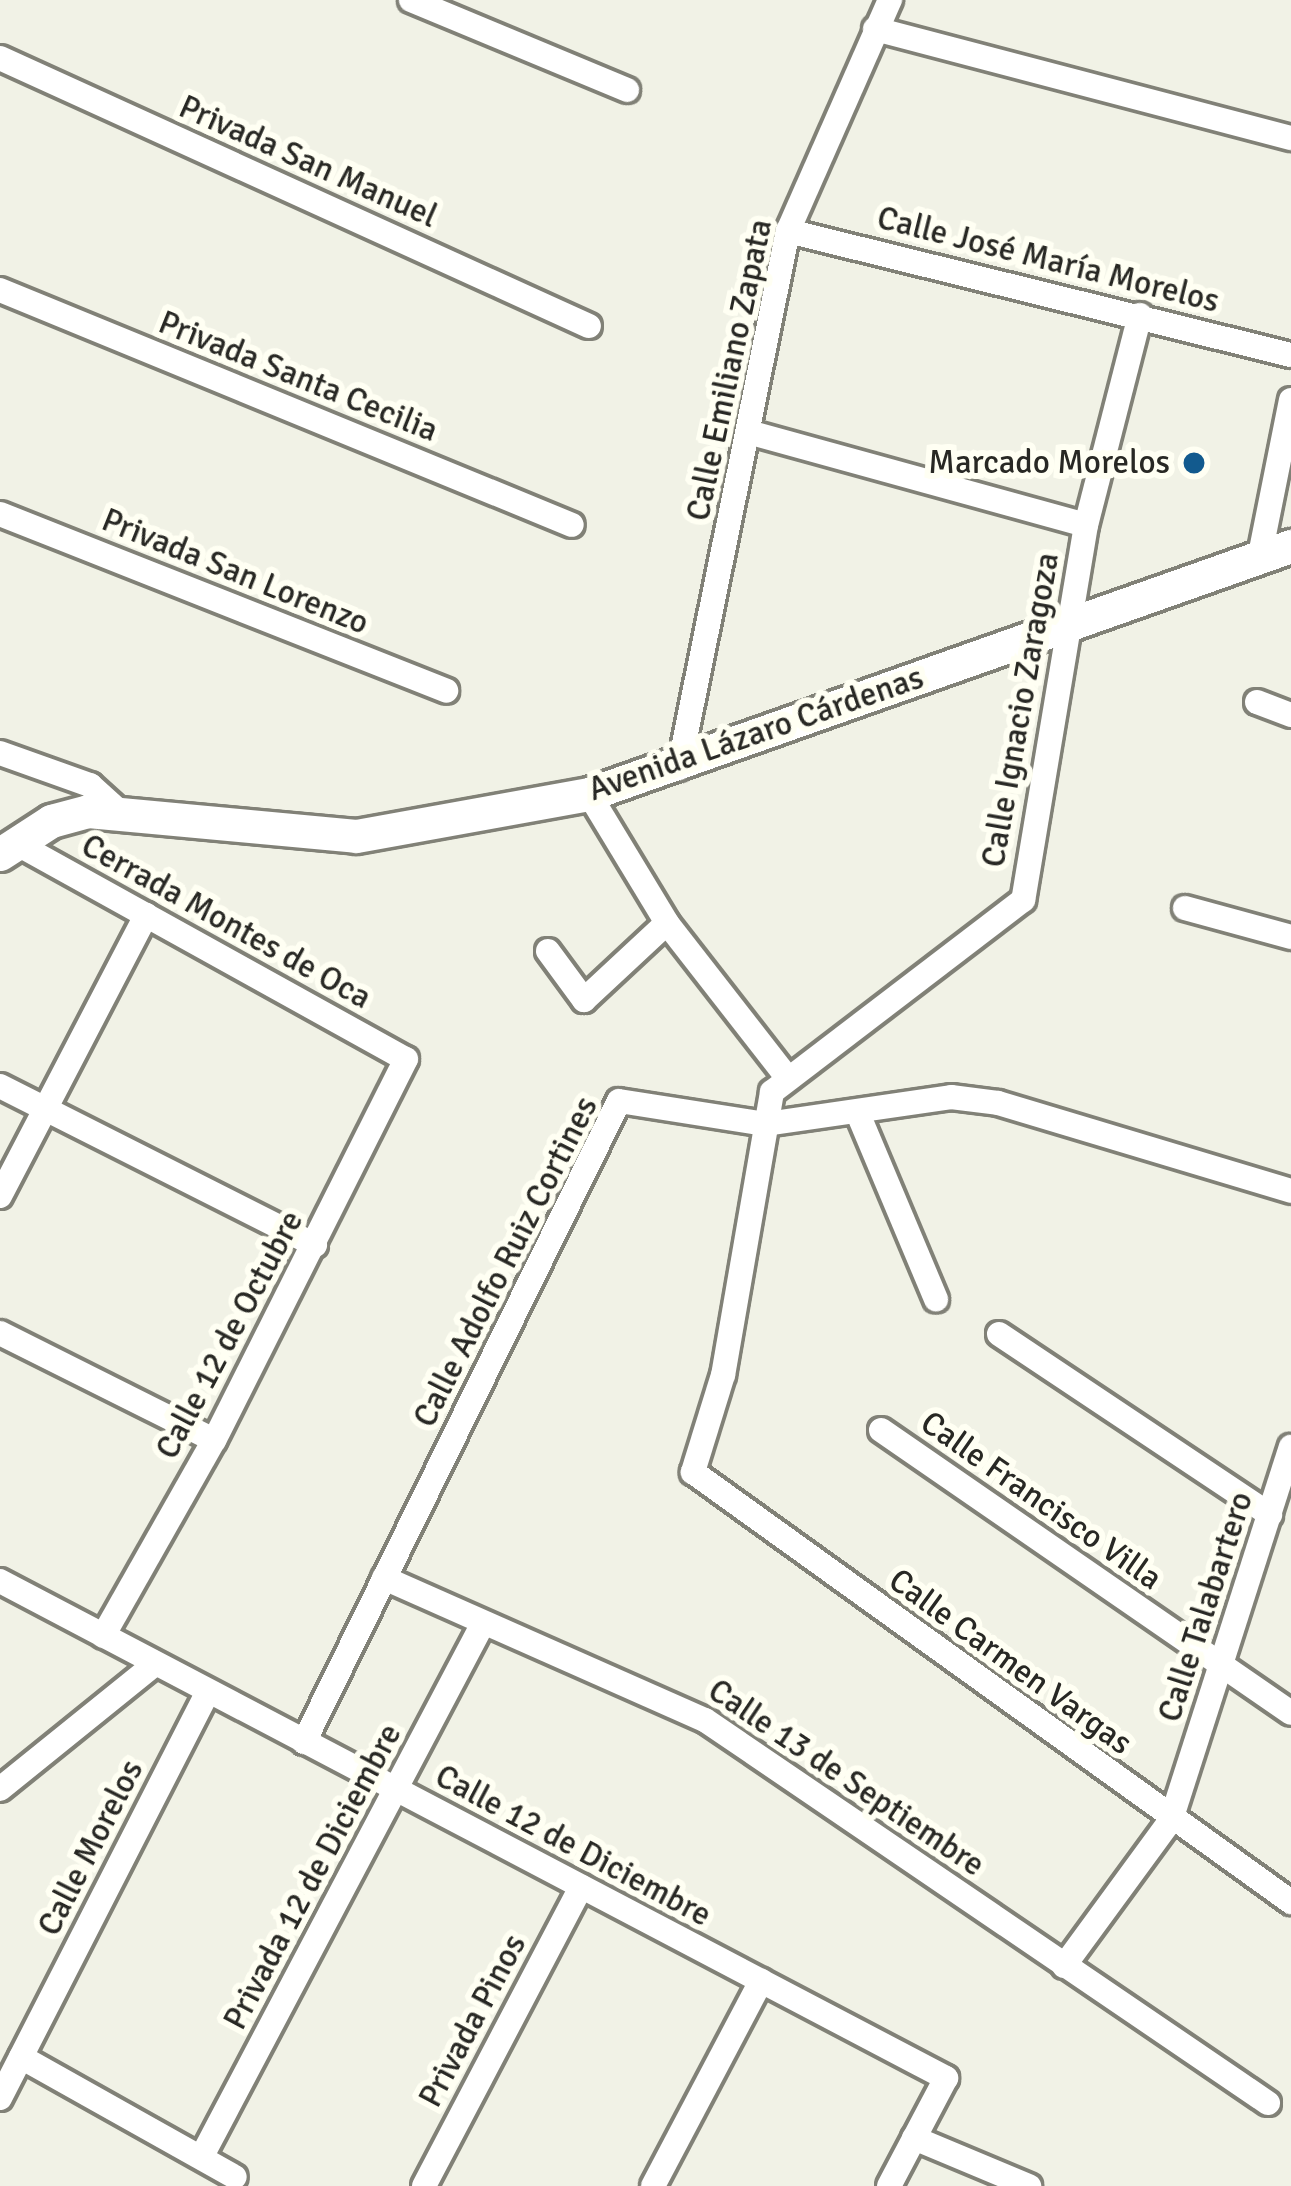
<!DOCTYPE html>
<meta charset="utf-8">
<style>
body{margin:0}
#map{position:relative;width:1291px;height:2186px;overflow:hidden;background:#f1f2e6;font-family:Signika,sans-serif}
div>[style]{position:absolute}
.roads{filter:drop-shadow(3px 0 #818177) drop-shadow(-3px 0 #818177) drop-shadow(0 3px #818177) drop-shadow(0 -3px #818177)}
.street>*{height:24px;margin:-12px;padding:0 12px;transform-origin:12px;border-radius:12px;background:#fff}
.secondary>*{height:33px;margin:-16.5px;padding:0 16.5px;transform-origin:16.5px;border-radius:16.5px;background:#fff}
.dots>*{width:33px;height:33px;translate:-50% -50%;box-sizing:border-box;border:6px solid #fffff3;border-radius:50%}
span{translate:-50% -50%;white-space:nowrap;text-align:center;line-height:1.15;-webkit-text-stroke:12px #fffff3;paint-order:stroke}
.street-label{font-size:33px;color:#282824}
.poi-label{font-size:33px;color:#282824}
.right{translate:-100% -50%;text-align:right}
</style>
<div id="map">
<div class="roads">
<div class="street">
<div style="left:411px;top:0;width:234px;rotate:22.6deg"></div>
<div style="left:875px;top:29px;width:430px;rotate:14.7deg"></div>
<div style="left:0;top:58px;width:647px;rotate:24.47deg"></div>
<div style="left:788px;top:231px;width:518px;rotate:13.85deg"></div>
<div style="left:0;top:290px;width:618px;rotate:22.33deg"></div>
<div style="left:1140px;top:315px;width:217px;rotate:104.4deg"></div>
<div style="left:1086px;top:525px;width:380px;rotate:99.5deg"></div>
<div style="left:1023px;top:900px;width:316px;rotate:142.6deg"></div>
<div style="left:772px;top:1092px;width:287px;rotate:99.8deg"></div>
<div style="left:723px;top:1375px;width:102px;rotate:107.2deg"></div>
<div style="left:693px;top:1472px;width:737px;rotate:35.72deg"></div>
<div style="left:752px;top:433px;width:346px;rotate:15.4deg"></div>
<div style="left:0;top:514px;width:480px;rotate:21.6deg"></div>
<div style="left:1260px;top:555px;width:158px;rotate:-78.7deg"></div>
<div style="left:1257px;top:702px;width:36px;rotate:21deg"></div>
<div style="left:0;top:753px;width:96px;rotate:19.6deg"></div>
<div style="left:90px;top:785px;width:39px;rotate:42deg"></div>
<div style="left:679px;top:768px;width:548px;rotate:-78.53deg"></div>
<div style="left:788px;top:231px;width:253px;rotate:-66.2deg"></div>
<div style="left:589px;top:794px;width:151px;rotate:58.8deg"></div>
<div style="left:667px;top:923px;width:195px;rotate:52.1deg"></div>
<div style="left:14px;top:842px;width:448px;rotate:29deg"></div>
<div style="left:406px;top:1059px;width:427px;rotate:116.7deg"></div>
<div style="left:214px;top:1440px;width:225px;rotate:119.5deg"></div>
<div style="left:1185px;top:908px;width:110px;rotate:15.3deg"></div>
<div style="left:548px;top:951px;width:61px;rotate:53.7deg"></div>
<div style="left:584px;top:1000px;width:113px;rotate:-42.9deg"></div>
<div style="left:0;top:1086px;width:353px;rotate:26.8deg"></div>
<div style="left:859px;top:1116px;width:199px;rotate:67.2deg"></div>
<div style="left:0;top:1196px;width:317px;rotate:-62.5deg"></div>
<div style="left:0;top:1333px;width:239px;rotate:26.6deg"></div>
<div style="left:999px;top:1334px;width:326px;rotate:33.7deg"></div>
<div style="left:881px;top:1430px;width:498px;rotate:34.6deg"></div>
<div style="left:384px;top:1578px;width:351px;rotate:23.9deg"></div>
<div style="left:705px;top:1720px;width:681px;rotate:34.23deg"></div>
<div style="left:0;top:1581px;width:1069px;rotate:27.72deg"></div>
<div style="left:946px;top:2078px;width:122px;rotate:117.8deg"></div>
<div style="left:304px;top:1742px;width:714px;rotate:-63.83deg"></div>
<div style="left:619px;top:1101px;width:149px;rotate:8.9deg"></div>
<div style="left:766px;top:1124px;width:187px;rotate:-8.3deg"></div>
<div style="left:951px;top:1097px;width:47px;rotate:7.3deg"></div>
<div style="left:998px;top:1103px;width:306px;rotate:16.7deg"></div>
<div style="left:0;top:1789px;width:199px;rotate:-38.9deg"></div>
<div style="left:1064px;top:1966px;width:181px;rotate:-53.8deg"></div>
<div style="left:1171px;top:1820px;width:392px;rotate:-72.2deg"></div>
<div style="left:21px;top:2057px;width:245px;rotate:29.3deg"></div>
<div style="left:0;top:2098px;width:456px;rotate:-62.9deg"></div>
<div style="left:914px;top:2138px;width:125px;rotate:22.7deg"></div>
<div style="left:202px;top:2156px;width:598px;rotate:-62.19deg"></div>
<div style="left:424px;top:2186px;width:338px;rotate:-62.3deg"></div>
<div style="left:653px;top:2186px;width:232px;rotate:-62.2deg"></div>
</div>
<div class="secondary">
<div style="left:0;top:854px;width:61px;rotate:-32.9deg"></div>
<div style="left:51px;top:821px;width:38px;rotate:-15deg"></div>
<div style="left:88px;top:811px;width:269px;rotate:5.3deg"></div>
<div style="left:356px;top:836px;width:237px;rotate:-10.2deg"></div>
<div style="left:589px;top:794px;width:745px;rotate:-19.46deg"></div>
</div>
</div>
<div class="dots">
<div style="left:1194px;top:463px;background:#125a8e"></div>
</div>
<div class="street-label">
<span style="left:308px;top:162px;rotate:24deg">Privada San Manuel</span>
<span style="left:1048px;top:260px;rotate:14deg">Calle José María Morelos</span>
<span style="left:730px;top:370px;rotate:-78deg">Calle Emiliano Zapata</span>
<span style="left:298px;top:377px;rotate:22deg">Privada Santa Cecilia</span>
<span style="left:235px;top:572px;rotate:22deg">Privada San Lorenzo</span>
<span style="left:1021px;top:710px;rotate:-80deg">Calle Ignacio Zaragoza</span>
<span style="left:756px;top:734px;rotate:-19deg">Avenida Lázaro Cárdenas</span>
<span style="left:226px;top:922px;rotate:29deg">Cerrada Montes de Oca</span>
<span style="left:506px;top:1262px;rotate:-63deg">Calle Adolfo Ruiz Cortines</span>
<span style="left:230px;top:1335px;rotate:-62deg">Calle 12 de Octubre</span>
<span style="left:1041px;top:1501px;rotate:35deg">Calle Francisco Villa</span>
<span style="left:1206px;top:1607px;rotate:-72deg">Calle Talabartero</span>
<span style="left:1010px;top:1662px;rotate:36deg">Calle Carmen Vargas</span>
<span style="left:846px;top:1778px;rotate:34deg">Calle 13 de Septiembre</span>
<span style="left:573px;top:1846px;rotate:28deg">Calle 12 de Diciembre</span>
<span style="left:91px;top:1848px;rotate:-63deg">Calle Morelos</span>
<span style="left:313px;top:1877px;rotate:-62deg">Privada 12 de Diciembre</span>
<span style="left:473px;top:2021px;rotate:-62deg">Privada Pinos</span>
</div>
<div class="poi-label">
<span class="right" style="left:1170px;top:463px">Marcado Morelos</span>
</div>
</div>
